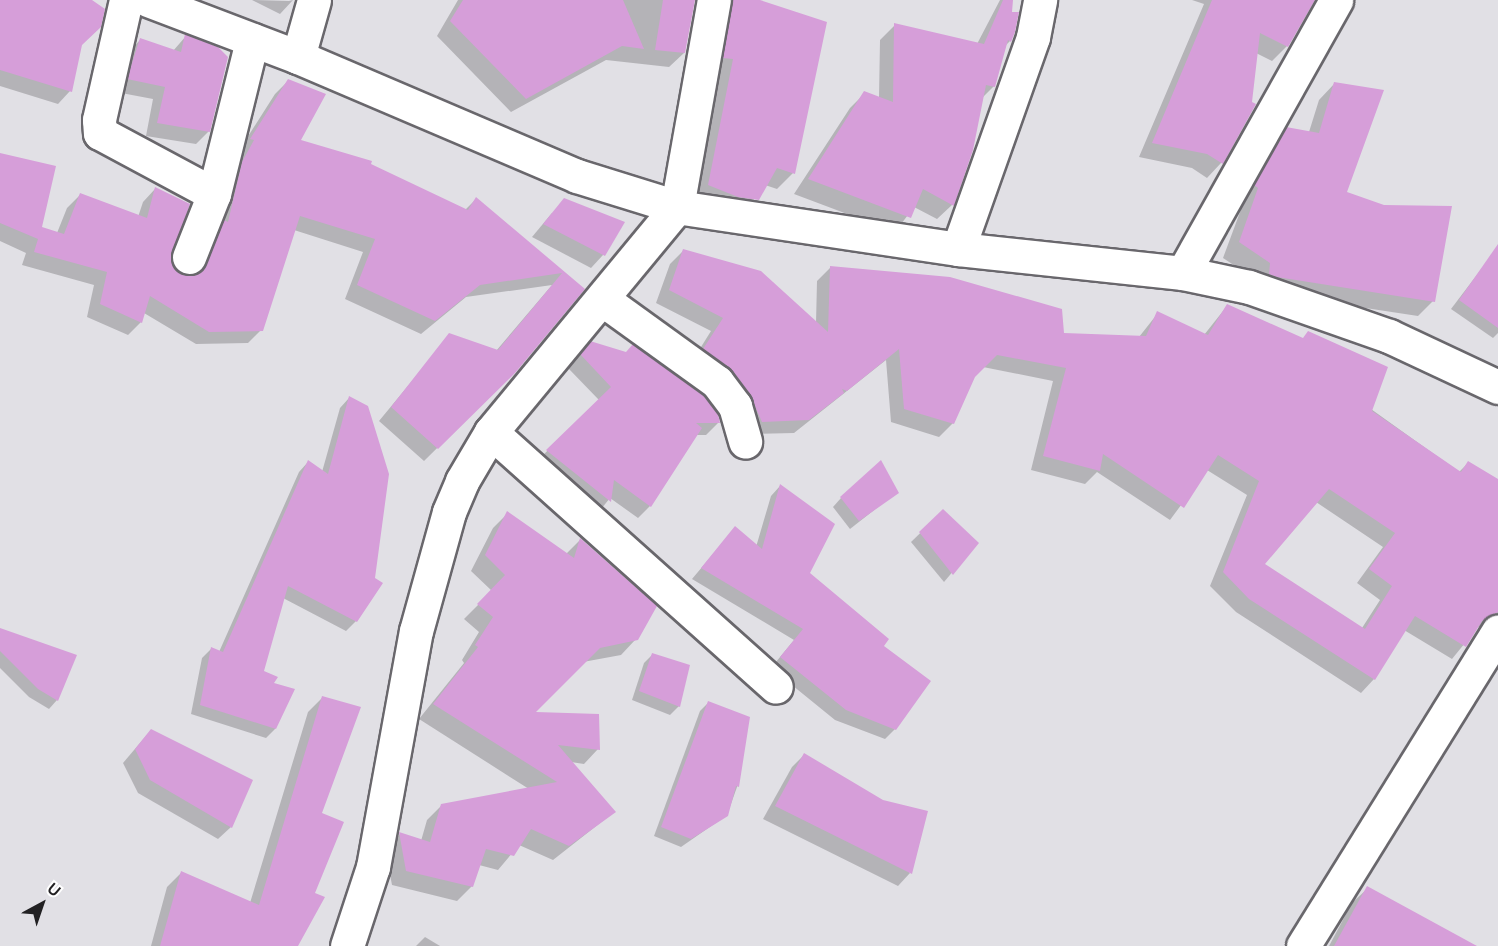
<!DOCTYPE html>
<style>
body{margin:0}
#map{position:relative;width:1498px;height:946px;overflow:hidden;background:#e1e0e5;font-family:Cabin,sans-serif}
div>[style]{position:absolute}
.shadow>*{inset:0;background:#0003}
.building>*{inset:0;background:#d69ed9}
.roads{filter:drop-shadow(2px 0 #69676c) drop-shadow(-2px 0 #69676c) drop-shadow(0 2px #69676c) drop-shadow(0 -2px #69676c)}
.minor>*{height:33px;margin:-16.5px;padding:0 16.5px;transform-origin:16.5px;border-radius:16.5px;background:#fff}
.tertiary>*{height:33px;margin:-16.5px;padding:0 16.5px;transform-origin:16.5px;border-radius:16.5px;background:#fff}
span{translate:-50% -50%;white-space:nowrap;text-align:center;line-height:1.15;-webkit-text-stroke:6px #fff;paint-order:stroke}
.north{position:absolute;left:12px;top:874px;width:60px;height:60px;-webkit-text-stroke:4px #fff;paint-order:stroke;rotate:40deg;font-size:16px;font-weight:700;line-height:24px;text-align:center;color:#222123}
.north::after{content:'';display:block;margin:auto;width:21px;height:27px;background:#222123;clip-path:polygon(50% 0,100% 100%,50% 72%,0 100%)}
</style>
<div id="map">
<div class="shadow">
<div style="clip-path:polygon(0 0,89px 0,70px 91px,58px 104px,0 86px)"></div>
<div style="clip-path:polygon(252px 0,289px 1px,293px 0,280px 14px)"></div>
<div style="clip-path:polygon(458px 0,693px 0,684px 53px,669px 67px,606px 60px,511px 112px,437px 36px)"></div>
<div style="clip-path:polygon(722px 0,755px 0,825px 23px,793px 173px,777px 189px,765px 185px,741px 216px,692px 201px,718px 74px,708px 73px)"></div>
<div style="clip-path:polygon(1000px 0,1012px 0,1010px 41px,1005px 46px,994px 86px,982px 98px,952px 205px,937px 219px,914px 207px,895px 232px,794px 194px,850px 108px,865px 93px,879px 98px,880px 40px,895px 25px,977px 44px)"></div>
<div style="clip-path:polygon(1192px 0,1314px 0,1287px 46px,1272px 61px,1256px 53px,1250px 102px,1254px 105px,1221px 163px,1207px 178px,1192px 168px,1139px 157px,1204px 4px)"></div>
<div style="clip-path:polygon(186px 36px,209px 131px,196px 144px,146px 136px,153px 99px,116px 92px,128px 53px,140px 40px,173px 51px)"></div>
<div style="clip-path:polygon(288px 81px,299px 141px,369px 165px,465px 210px,476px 199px,583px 289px,514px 372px,424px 461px,379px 421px,450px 335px,496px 351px,552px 285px,466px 297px,421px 334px,345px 299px,363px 252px,294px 230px,261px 330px,248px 343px,196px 344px,144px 313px,141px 322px,128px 335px,87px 317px,94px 285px,22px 265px,26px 253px,0 241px,0 155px,41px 228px,57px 233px,67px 208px,80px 195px,138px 217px,143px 202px,155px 189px,169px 259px,181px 276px,195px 275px,242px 152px,238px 152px,275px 94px)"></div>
<div style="clip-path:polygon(1335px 83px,1345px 192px,1434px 300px,1418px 316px,1260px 292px,1255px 279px,1223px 258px,1243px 204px,1239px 202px,1270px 145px,1287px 129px,1309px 132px,1319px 100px)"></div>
<div style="clip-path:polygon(552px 213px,623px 222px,603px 255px,591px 268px,532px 237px)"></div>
<div style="clip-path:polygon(evenodd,683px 251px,816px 323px,817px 281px,830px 268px,1063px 334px,1139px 337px,1158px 313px,1204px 335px,1227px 306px,1459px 472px,1468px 463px,1498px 481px,1498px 615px,1487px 626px,1478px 627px,1452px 659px,1404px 630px,1374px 679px,1361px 693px,1236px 612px,1210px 586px,1247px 495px,1207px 470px,1170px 520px,1097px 472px,1085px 484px,1031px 470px,1053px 381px,983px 367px,974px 376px,953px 423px,939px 437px,891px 422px,886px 360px,794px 433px,749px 434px,691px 363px,711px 331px,656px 303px,670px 264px,683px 251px,1316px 502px,1383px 547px,1357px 583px,1380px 600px,1362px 628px,1263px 564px,1316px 502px)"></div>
<div style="clip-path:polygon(1492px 255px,1498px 259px,1498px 333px,1493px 338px,1451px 309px)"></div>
<div style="clip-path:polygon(591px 343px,718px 423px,706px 435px,696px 435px,650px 506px,638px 518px,610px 498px,597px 514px,535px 463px,599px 400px,568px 368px)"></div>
<div style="clip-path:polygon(349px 398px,373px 579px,356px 621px,346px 631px,283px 598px,262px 672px,272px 684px,275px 729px,266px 738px,191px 714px,202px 658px,211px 649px,219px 652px,299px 472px,308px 462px,322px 472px,340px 408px)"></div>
<div style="clip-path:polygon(780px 486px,808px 573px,882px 646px,895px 729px,885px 739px,835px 720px,771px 668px,794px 640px,692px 579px,735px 528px,756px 547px,771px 496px)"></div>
<div style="clip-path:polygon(897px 492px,850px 529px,833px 507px,841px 498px)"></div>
<div style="clip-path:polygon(943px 511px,977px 543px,944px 582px,911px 542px)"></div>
<div style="clip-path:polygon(508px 513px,566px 554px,580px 540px,636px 639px,621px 655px,583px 662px,533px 713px,598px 749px,584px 764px,571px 762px,614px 812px,553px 860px,519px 845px,498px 870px,479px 865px,472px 886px,457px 901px,392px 885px,385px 849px,400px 834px,421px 841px,427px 820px,442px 805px,529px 789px,419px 719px,464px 663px,462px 660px,479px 632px,464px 619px,492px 591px,471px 571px,493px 528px)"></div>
<div style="clip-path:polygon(0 629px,57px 700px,49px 709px,29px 697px,0 668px)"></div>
<div style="clip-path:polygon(653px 654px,679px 706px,670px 715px,632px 700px,644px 663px)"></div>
<div style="clip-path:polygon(322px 698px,313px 893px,297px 946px,151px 946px,167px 887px,181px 873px,250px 903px,308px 712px)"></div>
<div style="clip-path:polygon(708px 703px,749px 718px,737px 787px,727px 815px,681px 847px,654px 836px,700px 711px)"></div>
<div style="clip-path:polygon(151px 730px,231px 827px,218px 839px,138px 793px,123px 763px)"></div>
<div style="clip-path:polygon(805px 754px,910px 873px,898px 886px,763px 819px,792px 767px)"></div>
<div style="clip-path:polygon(1368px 888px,1474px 946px,1329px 946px,1352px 903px)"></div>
<div style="clip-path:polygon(425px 937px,440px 946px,416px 946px)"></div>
</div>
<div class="building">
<div style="clip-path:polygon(0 0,92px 0,105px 9px,101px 27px,82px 45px,72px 92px,0 70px)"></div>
<div style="clip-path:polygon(463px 0,623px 0,644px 49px,622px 46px,526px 99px,450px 21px)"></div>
<div style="clip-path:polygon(663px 0,695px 0,685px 53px,655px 50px)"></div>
<div style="clip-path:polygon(732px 0,760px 0,827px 22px,795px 174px,777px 168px,759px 200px,738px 197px,708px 185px,733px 59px,723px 58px)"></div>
<div style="clip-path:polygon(1003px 0,1013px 0,1012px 12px,1019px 12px,1015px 32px,1011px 42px,1008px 40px,995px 87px,986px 85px,973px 150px,954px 206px,923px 189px,911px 218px,808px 179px,864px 91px,893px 102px,894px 23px,984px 44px)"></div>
<div style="clip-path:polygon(1212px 0,1315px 0,1288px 47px,1260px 33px,1252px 102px,1256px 104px,1223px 164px,1207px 154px,1152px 143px)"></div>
<div style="clip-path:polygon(185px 34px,218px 47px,228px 57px,210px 132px,157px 123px,165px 87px,127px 79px,140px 38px,181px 52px)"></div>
<div style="clip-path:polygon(288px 79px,326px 94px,301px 140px,372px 161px,371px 164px,468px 210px,476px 197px,585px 289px,515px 373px,438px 449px,391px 407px,449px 333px,498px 350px,562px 273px,480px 285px,435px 321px,357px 285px,375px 239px,300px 216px,263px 331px,209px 332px,150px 296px,142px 323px,100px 304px,107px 272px,34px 252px,38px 239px,0 223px,0 153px,56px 166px,42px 227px,64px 234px,80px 193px,147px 218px,155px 187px,190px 204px,171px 260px,183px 275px,200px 272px,224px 220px,228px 222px,242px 162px,254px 140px,250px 139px)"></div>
<div style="clip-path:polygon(1334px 82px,1384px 90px,1347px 192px,1384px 205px,1452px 206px,1435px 302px,1277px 277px,1269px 274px,1270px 263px,1239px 242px,1258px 188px,1254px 185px,1286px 127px,1319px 133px)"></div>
<div style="clip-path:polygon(564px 198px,625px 222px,605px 256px,543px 224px)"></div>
<div style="clip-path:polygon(1498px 244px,1498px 328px,1459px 300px)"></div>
<div style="clip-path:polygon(evenodd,683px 249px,761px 271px,828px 332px,830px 266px,950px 277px,1062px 309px,1064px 333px,1146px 336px,1157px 311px,1208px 335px,1227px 304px,1303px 338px,1308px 331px,1388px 367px,1372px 411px,1461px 472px,1468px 461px,1498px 479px,1498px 612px,1482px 621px,1466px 647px,1415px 616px,1375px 680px,1249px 599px,1223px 572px,1259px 481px,1218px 455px,1184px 508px,1103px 454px,1100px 471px,1043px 456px,1066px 368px,997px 355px,975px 377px,954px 424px,904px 409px,899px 349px,847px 391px,842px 389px,844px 393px,809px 420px,762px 422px,750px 395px,732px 371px,703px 349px,723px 318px,669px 290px,683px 249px,1329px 489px,1395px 533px,1369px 569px,1392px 586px,1365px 629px,1265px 564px,1329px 489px)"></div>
<div style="clip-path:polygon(590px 341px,626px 352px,633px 344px,704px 396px,718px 414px,720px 423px,696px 423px,702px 428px,651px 507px,614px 480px,611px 502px,546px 450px,611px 387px,580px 354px)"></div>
<div style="clip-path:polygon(349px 396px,368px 406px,389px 474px,375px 578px,383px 583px,357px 622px,288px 586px,264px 671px,278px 677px,274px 683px,295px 689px,276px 729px,200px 705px,211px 647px,223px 652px,308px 460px,328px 474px)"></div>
<div style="clip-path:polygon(881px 460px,899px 493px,859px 521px,840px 497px)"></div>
<div style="clip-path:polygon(780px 484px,835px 524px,810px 573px,889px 639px,884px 646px,931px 681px,896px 730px,846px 710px,780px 657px,803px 629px,701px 568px,735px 526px,762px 549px)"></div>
<div style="clip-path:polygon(943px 509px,979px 543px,953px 575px,919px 532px)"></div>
<div style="clip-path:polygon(507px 511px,574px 558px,580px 538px,657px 606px,638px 640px,600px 648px,536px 712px,599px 714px,600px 750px,558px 745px,616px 812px,569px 846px,531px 829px,514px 856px,486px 849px,473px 887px,406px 871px,399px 832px,430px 842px,441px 804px,557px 782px,433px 704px,478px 647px,475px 645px,493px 617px,477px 604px,505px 575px,485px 555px)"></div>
<div style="clip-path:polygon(0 628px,77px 655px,58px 701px,38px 689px,0 651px)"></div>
<div style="clip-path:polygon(652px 653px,690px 665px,680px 707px,639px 691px)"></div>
<div style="clip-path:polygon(322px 696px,361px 707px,322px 813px,344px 822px,315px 893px,325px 897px,298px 946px,160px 946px,181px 871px,259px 905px)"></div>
<div style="clip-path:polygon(708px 701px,750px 717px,739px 787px,736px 786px,728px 816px,691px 839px,661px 827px)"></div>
<div style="clip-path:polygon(151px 729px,253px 780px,232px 828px,150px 780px,135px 749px)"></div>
<div style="clip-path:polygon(804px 753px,883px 800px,928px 811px,912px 874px,775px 806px)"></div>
<div style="clip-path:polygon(1367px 886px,1477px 946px,1334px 946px)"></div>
</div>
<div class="roads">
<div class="minor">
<div style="left:126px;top:0;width:123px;rotate:102.7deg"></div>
<div style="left:99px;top:120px;width:13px;rotate:86deg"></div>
<div style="left:100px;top:133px;width:129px;rotate:28.2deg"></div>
<div style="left:298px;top:57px;width:59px;rotate:-74.3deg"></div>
<div style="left:958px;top:249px;width:225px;rotate:-70.5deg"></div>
<div style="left:1033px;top:37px;width:38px;rotate:-79deg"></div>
<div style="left:189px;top:257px;width:68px;rotate:-68.4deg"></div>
<div style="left:214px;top:194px;width:159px;rotate:-76.1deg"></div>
<div style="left:1183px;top:273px;width:313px;rotate:-60.7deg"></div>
<div style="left:602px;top:299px;width:142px;rotate:35.8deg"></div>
<div style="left:717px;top:382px;width:30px;rotate:53deg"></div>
<div style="left:735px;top:406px;width:37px;rotate:74deg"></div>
<div style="left:491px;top:432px;width:382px;rotate:41.8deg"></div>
<div style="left:1303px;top:946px;width:370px;rotate:-58.2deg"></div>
</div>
<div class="tertiary">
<div style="left:148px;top:0;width:160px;rotate:20.8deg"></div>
<div style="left:298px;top:57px;width:303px;rotate:23.1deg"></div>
<div style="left:577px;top:176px;width:105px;rotate:17.2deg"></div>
<div style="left:677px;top:207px;width:284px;rotate:8.5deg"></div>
<div style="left:958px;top:249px;width:226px;rotate:6.1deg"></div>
<div style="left:1183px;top:273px;width:67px;rotate:12deg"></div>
<div style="left:1249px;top:287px;width:148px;rotate:19.3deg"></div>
<div style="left:1389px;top:336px;width:120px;rotate:25.1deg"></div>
<div style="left:347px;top:946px;width:83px;rotate:-71.8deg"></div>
<div style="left:373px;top:867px;width:240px;rotate:-79.7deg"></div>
<div style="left:416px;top:631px;width:123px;rotate:-74.5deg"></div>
<div style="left:449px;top:512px;width:34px;rotate:-67deg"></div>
<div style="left:462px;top:481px;width:57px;rotate:-59.4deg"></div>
<div style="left:491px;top:432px;width:292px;rotate:-50.4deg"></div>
<div style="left:677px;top:207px;width:210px;rotate:-79.9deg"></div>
</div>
</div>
<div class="north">U</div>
</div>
